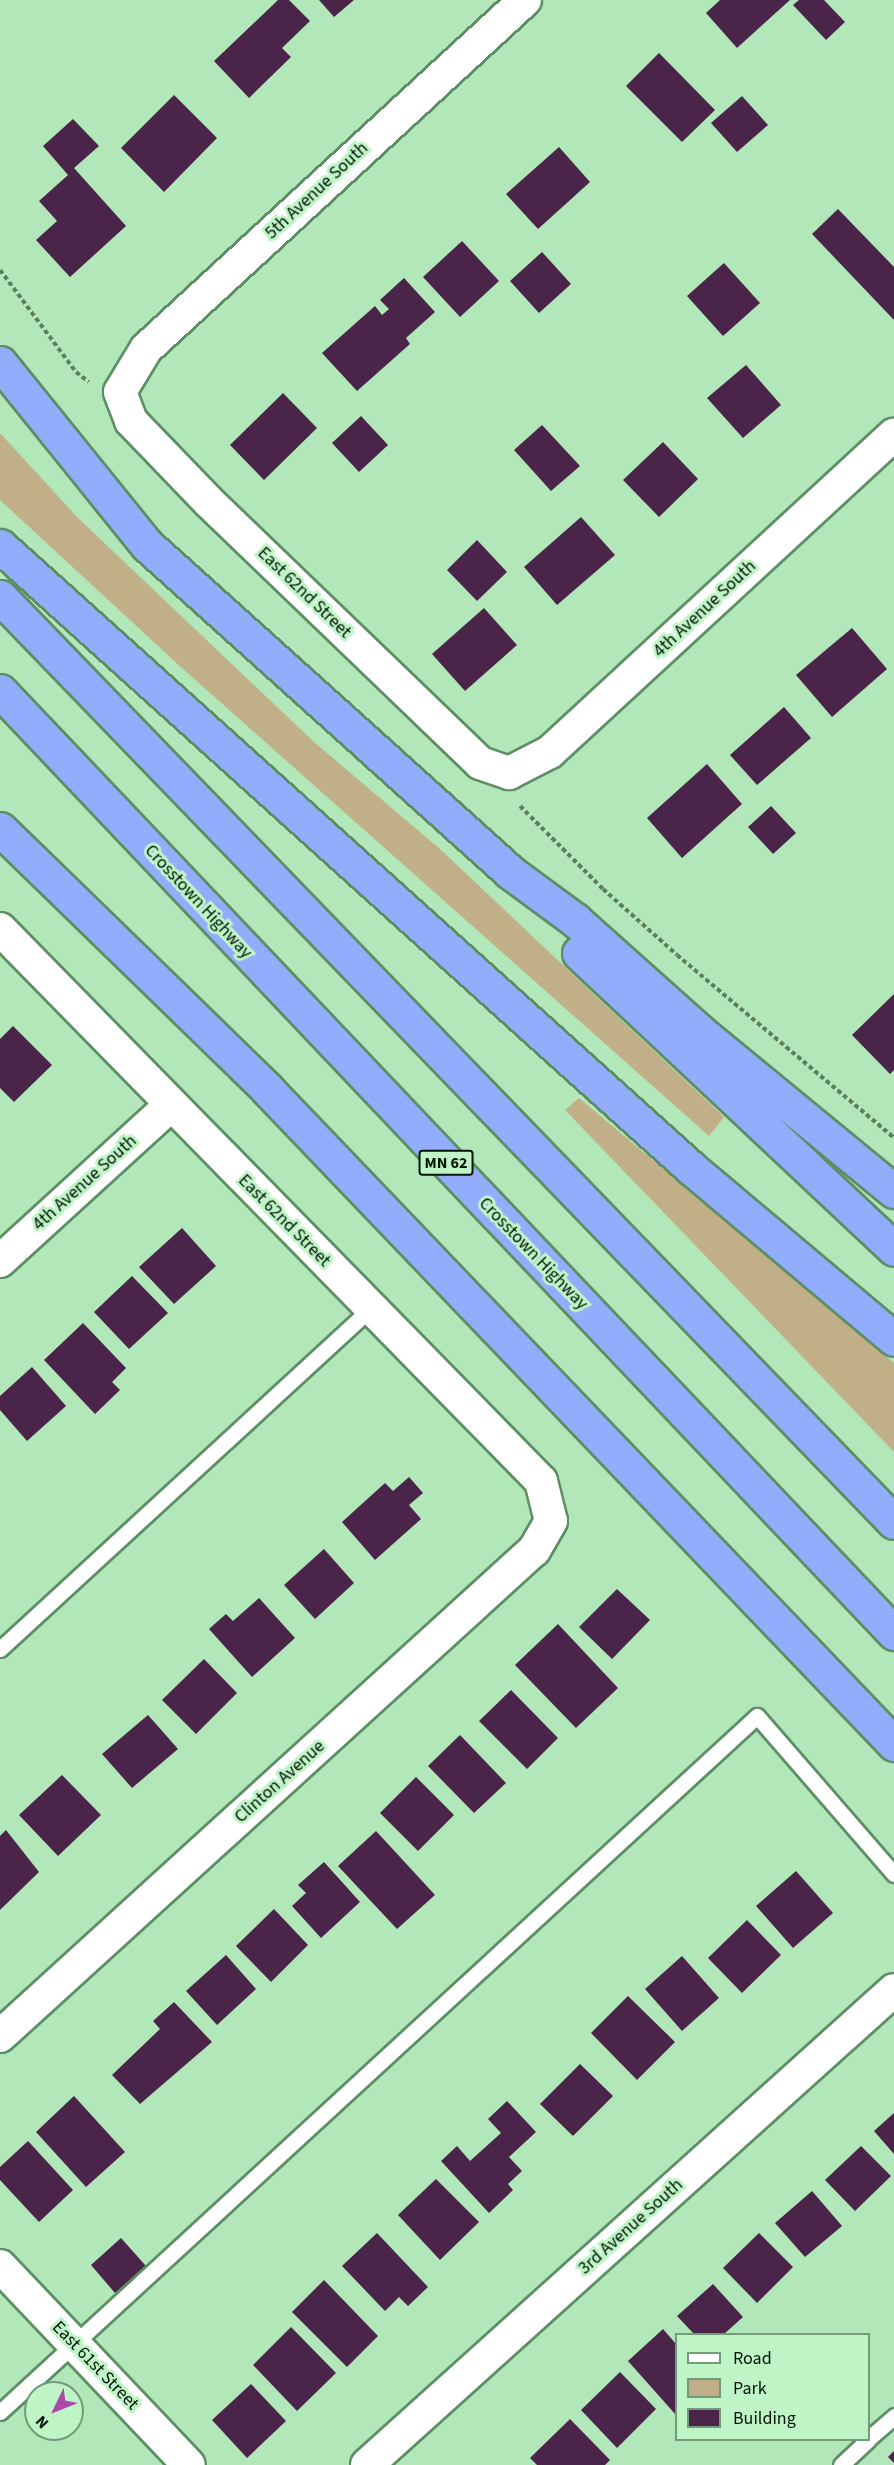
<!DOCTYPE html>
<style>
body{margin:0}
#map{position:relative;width:894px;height:2465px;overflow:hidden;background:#b2e7b9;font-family:"Source Sans 3",sans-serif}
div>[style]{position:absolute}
.green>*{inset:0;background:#c1b087}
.building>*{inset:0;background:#4b244a}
.path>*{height:4px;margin-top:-2px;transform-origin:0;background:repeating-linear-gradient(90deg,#5b7f60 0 4.5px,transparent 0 7.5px)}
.roads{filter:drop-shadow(2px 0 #5d8e65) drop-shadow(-2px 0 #5d8e65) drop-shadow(0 2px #5d8e65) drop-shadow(0 -2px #5d8e65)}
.lane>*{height:15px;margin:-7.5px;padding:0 7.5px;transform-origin:7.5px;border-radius:7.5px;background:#fff}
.street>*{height:32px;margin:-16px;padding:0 16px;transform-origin:16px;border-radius:16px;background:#fff}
.highway>*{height:33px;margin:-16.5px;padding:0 16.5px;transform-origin:16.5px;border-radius:16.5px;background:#91adfb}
span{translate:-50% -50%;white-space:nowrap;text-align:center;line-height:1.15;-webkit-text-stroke:6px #bff4c6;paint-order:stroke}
.shield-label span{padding:2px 4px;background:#bff4c6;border:2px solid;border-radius:4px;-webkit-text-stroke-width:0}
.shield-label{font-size:16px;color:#021405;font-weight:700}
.street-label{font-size:18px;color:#021405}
.legend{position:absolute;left:675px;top:2333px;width:195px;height:108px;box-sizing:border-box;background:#bff4c6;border:2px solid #739a79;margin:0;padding:8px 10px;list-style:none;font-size:18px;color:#021405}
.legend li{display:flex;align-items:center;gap:12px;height:30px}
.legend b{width:30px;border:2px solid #739a79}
.north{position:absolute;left:24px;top:2381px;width:60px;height:60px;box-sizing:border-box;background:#bff4c6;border:2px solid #739a79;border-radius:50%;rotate:227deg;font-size:16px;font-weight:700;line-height:24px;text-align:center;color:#021405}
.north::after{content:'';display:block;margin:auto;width:21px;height:27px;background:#ad47aa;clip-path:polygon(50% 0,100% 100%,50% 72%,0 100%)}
</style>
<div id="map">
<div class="green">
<div style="clip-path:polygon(0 433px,77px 517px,314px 742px,440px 849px,724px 1117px,709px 1136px,183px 669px,0 500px)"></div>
<div style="clip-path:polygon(579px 1098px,894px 1363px,894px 1452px,565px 1110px)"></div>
</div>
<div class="building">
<div style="clip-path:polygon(278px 0,289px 0,310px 21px,282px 48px,291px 57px,249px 98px,214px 61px)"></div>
<div style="clip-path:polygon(319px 0,354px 0,334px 17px)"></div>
<div style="clip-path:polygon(720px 0,790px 0,737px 48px,706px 13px)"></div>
<div style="clip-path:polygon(799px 0,824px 0,845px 22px,826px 40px,793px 5px)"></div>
<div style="clip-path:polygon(659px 53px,715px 110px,682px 142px,626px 86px)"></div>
<div style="clip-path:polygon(174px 95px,217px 138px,164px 192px,121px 148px)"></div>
<div style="clip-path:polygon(742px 96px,768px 125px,737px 152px,711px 123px)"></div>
<div style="clip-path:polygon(73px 119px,99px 146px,74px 168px,126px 226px,70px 277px,36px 240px,57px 221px,39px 201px,68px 175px,43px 146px)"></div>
<div style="clip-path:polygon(559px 147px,590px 182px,538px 229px,506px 194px)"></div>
<div style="clip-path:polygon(838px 209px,894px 267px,894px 320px,812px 234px)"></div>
<div style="clip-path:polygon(462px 241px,499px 281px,460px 317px,423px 277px)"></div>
<div style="clip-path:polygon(542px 252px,571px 284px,539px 313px,510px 281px)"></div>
<div style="clip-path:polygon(724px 263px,760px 303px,723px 336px,687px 296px)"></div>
<div style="clip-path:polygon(404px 278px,435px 312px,406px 338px,410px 344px,357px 391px,322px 353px,375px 306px,382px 315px,389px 309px,380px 300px)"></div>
<div style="clip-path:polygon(746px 365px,781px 405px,743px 438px,707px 398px)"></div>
<div style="clip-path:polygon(283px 393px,317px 428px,264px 480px,230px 445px)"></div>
<div style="clip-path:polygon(361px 416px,388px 445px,359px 472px,332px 443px)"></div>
<div style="clip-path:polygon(542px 425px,580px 466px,551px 491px,514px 450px)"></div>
<div style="clip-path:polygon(663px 442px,698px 479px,659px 517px,623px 480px)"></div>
<div style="clip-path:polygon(581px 517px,615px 555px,557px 605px,524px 567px)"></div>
<div style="clip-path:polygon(477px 540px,507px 572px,477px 601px,447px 570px)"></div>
<div style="clip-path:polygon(484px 608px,517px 645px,465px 691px,432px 654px)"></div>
<div style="clip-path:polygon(852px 628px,887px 669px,832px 717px,796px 675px)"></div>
<div style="clip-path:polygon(784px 707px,811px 738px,757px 785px,730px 755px)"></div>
<div style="clip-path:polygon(707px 764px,742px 804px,682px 858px,647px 818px)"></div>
<div style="clip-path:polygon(771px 806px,796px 833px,773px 854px,748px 827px)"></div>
<div style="clip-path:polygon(894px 994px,894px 1070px,890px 1074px,852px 1035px)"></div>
<div style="clip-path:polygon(13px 1026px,52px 1065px,14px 1102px,0 1088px,0 1039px)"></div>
<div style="clip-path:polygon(182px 1228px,216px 1266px,174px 1304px,139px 1267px)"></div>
<div style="clip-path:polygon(132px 1276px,168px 1313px,129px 1349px,94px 1312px)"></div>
<div style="clip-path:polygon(83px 1323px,126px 1368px,112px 1382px,120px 1390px,95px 1414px,44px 1360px)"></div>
<div style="clip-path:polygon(32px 1367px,66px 1406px,27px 1441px,0 1410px,0 1396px)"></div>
<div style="clip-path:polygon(409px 1477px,423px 1493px,409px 1505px,421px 1519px,375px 1560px,342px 1522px,385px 1483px,393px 1491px)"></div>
<div style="clip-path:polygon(324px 1549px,354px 1583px,315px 1619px,284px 1585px)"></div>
<div style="clip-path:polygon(617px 1589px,650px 1620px,612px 1659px,579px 1627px)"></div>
<div style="clip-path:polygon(259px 1598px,295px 1638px,252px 1677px,209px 1629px,226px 1614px,233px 1621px)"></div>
<div style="clip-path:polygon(558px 1624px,618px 1688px,576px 1728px,515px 1665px)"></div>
<div style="clip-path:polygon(204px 1659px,237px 1693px,196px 1734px,162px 1700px)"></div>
<div style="clip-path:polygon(511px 1690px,558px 1738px,527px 1769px,479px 1721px)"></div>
<div style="clip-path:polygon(148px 1715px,178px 1749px,132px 1788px,102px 1754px)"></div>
<div style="clip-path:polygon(460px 1735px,506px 1783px,474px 1813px,428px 1766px)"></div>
<div style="clip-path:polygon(62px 1775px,101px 1815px,58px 1856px,19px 1815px)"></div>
<div style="clip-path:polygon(416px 1777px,454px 1815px,418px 1851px,380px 1813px)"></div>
<div style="clip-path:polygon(6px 1830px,39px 1872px,0 1910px,0 1836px)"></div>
<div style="clip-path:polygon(376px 1831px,435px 1895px,397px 1929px,338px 1866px)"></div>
<div style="clip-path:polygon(324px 1862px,360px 1902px,321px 1938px,292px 1906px,306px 1893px,298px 1885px)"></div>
<div style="clip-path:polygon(796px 1871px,833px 1913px,793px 1948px,756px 1906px)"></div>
<div style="clip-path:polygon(274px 1909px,308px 1945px,271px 1982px,236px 1946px)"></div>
<div style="clip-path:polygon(747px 1920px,781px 1955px,742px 1993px,708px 1958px)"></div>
<div style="clip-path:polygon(226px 1955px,256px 1989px,217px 2025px,186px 1991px)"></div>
<div style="clip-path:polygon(682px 1956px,719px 1998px,682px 2031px,645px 1989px)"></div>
<div style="clip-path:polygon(628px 1996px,675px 2042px,637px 2080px,591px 2033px)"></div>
<div style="clip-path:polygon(174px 2002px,212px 2042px,140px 2104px,112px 2075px,160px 2029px,153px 2021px)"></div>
<div style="clip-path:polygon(580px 2064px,613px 2096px,573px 2136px,540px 2104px)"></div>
<div style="clip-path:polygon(74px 2096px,125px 2152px,86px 2187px,36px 2132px)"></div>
<div style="clip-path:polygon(507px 2101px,536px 2132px,509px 2157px,522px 2171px,508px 2184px,513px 2190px,489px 2213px,441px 2161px,457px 2146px,470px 2161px,501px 2133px,488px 2119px)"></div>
<div style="clip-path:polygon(894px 2113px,894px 2154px,874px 2131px)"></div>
<div style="clip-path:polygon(28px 2141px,73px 2190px,39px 2222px,0 2180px,0 2167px)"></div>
<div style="clip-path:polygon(861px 2146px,891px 2176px,855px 2211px,825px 2180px)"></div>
<div style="clip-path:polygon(436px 2179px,479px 2222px,440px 2260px,398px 2215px)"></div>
<div style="clip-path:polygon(812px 2191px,842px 2226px,805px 2257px,775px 2223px)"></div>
<div style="clip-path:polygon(377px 2233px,428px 2287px,408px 2306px,399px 2297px,385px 2311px,342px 2266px)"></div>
<div style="clip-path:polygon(759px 2233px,793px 2267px,757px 2303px,723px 2268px)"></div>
<div style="clip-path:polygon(121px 2238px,146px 2266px,115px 2293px,91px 2265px)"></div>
<div style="clip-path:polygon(324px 2280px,378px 2336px,347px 2367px,292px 2312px)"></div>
<div style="clip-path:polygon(713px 2284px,743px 2317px,724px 2334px,694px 2334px,677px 2316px)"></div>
<div style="clip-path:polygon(291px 2327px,336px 2373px,297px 2411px,253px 2365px)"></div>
<div style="clip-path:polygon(663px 2329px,676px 2344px,676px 2415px,628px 2361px)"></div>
<div style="clip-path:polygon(620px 2372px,656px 2409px,617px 2448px,581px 2410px)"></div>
<div style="clip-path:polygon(251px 2384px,286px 2421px,247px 2458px,212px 2420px)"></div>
<div style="clip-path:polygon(570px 2419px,610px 2460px,605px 2465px,537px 2465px,530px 2458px)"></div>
<div style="clip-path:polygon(894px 2451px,894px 2463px,888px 2457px)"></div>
</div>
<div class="path">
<div style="left:0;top:270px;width:127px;rotate:53.3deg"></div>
<div style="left:76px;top:372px;width:16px;rotate:38deg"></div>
<div style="left:520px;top:806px;width:117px;rotate:45deg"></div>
<div style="left:603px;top:889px;width:99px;rotate:41.7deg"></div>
<div style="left:677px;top:955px;width:284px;rotate:40.1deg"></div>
</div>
<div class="roads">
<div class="lane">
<div style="left:0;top:1649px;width:502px;rotate:-42.58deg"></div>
<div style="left:0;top:2412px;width:1028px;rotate:-42.6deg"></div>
<div style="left:757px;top:1716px;width:209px;rotate:49.1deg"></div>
<div style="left:868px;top:2439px;width:35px;rotate:-41deg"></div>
<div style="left:841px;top:2465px;width:37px;rotate:-43deg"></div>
</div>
<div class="street">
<div style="left:525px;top:0;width:515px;rotate:137.36deg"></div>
<div style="left:146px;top:349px;width:50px;rotate:121.2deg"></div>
<div style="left:120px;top:392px;width:31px;rotate:69deg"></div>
<div style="left:131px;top:421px;width:112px;rotate:46.1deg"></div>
<div style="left:209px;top:502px;width:376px;rotate:43.9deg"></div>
<div style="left:480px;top:763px;width:31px;rotate:19deg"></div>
<div style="left:509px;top:773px;width:46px;rotate:-27.1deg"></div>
<div style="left:550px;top:752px;width:468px;rotate:-42.7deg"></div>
<div style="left:0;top:929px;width:773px;rotate:45.58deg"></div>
<div style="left:541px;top:1481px;width:41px;rotate:76deg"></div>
<div style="left:551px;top:1521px;width:34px;rotate:120deg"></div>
<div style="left:534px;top:1550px;width:722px;rotate:137.69deg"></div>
<div style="left:0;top:1261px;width:230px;rotate:-42.4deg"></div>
<div style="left:0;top:2266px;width:274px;rotate:46.5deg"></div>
<div style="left:367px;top:2465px;width:709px;rotate:-42.03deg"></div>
</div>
<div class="highway">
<div style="left:0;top:363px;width:234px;rotate:51.1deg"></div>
<div style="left:147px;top:545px;width:489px;rotate:42deg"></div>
<div style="left:510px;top:872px;width:81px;rotate:36.4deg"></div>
<div style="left:575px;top:920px;width:166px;rotate:41.8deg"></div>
<div style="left:699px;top:1031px;width:252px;rotate:39.4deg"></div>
<div style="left:0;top:546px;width:930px;rotate:41.99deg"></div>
<div style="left:691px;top:1168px;width:265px;rotate:40.1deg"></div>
<div style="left:0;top:597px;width:1286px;rotate:45.98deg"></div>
<div style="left:0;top:691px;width:1299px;rotate:46.5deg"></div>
<div style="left:0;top:829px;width:373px;rotate:44.2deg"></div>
<div style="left:267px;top:1089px;width:907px;rotate:46.25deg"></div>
<div style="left:579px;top:953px;width:432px;rotate:43.2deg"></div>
</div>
</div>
<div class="shield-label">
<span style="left:446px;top:1163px">MN 62</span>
</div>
<div class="street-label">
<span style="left:317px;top:191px;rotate:-43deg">5th Avenue South</span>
<span style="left:304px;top:593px;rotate:44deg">East 62nd Street</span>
<span style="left:705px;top:609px;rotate:-43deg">4th Avenue South</span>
<span style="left:198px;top:902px;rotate:47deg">Crosstown Highway</span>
<span style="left:85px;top:1183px;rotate:-42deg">4th Avenue South</span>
<span style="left:284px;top:1221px;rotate:45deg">East 62nd Street</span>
<span style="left:533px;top:1254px;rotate:46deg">Crosstown Highway</span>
<span style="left:280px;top:1782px;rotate:-42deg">Clinton Avenue</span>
<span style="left:631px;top:2227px;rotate:-42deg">3rd Avenue South</span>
<span style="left:95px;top:2366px;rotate:46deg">East 61st Street</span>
</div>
<ul class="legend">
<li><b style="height:8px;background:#fff"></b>Road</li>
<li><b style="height:16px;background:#c1b087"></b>Park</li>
<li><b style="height:16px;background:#4b244a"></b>Building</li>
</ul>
<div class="north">N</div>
</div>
